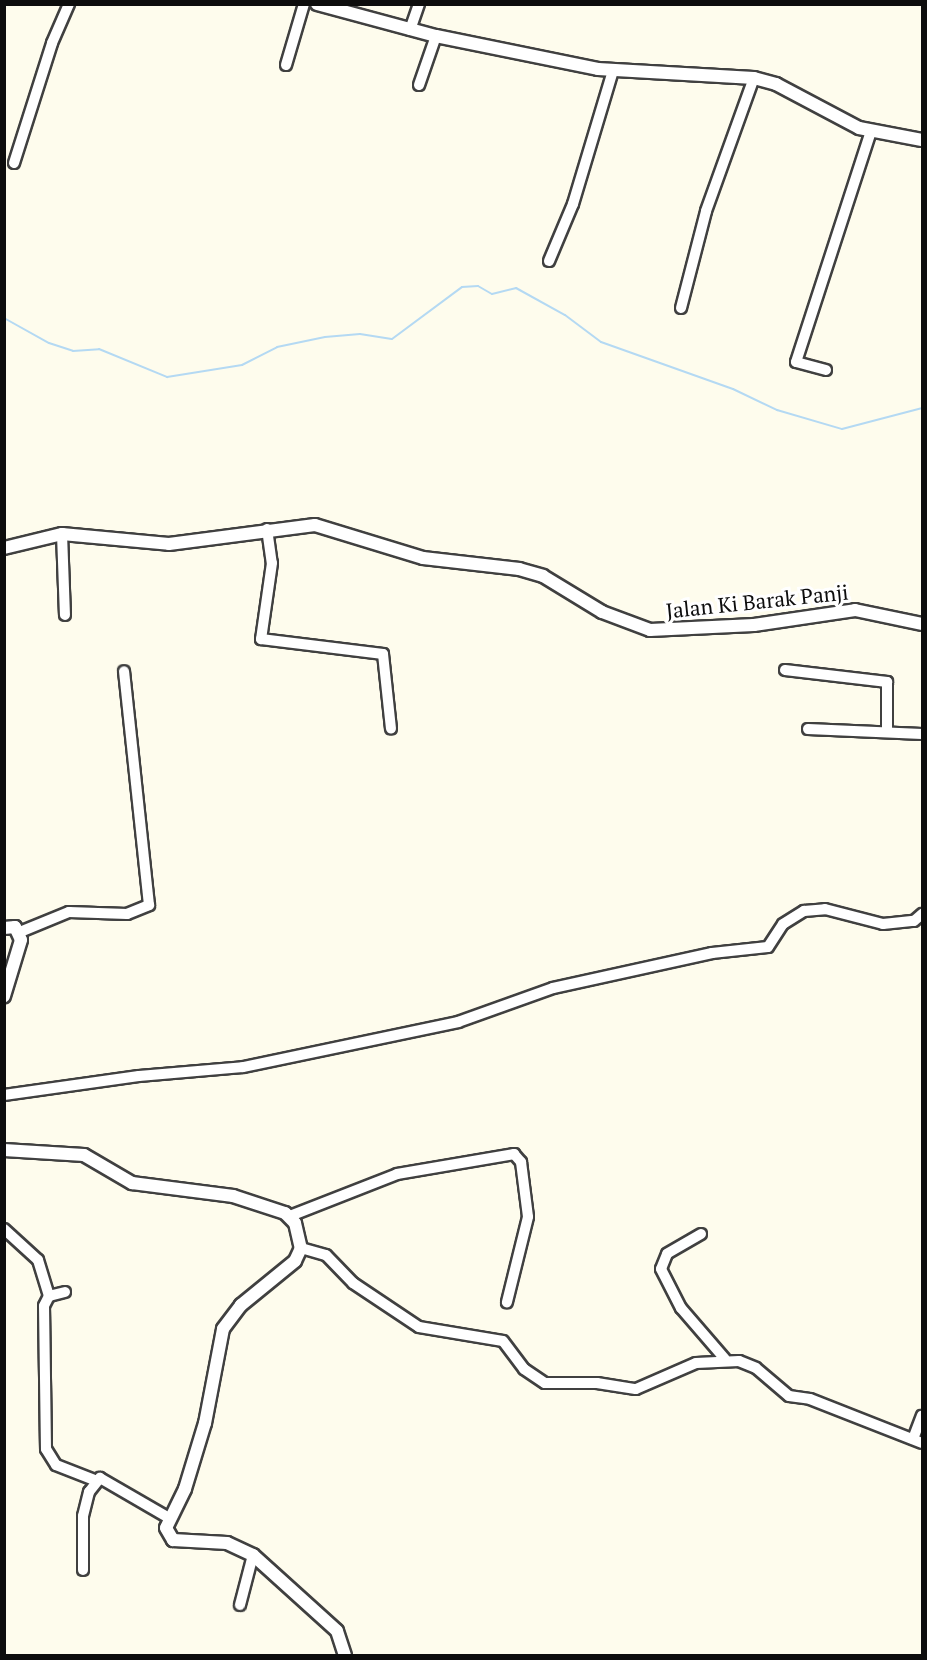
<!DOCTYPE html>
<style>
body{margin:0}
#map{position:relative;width:927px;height:1660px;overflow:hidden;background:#fefced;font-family:"PT Serif",serif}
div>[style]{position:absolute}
.stream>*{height:2px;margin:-1px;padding:0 1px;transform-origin:1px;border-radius:1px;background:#b4d9f3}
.roads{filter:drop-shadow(2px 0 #404040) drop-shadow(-2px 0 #404040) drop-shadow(0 2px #404040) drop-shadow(0 -2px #404040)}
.minor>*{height:10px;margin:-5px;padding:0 5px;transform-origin:5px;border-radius:5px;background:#fff}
.tertiary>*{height:12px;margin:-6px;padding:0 6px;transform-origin:6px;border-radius:6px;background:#fff}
span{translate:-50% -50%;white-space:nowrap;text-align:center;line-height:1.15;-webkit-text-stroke:6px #fff;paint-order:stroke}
.street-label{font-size:21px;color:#0d0d0d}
.frame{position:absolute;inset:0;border:6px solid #0d0d0d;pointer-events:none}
</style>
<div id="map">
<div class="stream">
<div style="left:4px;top:318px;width:51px;rotate:29.1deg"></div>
<div style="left:49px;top:343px;width:25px;rotate:18deg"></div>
<div style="left:73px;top:351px;width:26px;rotate:-4deg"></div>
<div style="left:99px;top:349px;width:74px;rotate:22.4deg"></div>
<div style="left:167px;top:377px;width:76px;rotate:-9.1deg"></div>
<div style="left:242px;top:365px;width:39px;rotate:-27deg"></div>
<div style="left:277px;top:347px;width:49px;rotate:-11.8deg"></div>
<div style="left:325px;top:337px;width:35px;rotate:-5deg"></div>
<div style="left:360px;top:334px;width:32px;rotate:9deg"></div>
<div style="left:392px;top:339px;width:87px;rotate:-36.6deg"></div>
<div style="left:462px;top:287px;width:16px;rotate:-4deg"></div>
<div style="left:478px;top:286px;width:16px;rotate:30deg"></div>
<div style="left:492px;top:294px;width:25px;rotate:-14deg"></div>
<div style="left:516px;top:288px;width:56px;rotate:28.9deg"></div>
<div style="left:565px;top:315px;width:45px;rotate:36.9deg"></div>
<div style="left:601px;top:342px;width:140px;rotate:19.6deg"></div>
<div style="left:733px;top:389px;width:49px;rotate:25.5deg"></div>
<div style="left:777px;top:410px;width:68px;rotate:16.3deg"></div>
<div style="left:842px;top:429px;width:83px;rotate:-14.7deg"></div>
</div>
<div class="roads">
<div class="minor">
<div style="left:410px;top:30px;width:28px;rotate:-71deg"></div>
<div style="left:286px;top:65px;width:64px;rotate:-73.6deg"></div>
<div style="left:419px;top:85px;width:52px;rotate:-70.9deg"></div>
<div style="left:14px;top:163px;width:126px;rotate:-72.4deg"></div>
<div style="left:52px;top:43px;width:43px;rotate:-66.4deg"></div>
<div style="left:549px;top:261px;width:62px;rotate:-67.2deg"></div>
<div style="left:573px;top:204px;width:139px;rotate:-73.3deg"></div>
<div style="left:681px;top:308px;width:100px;rotate:-75.5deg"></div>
<div style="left:706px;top:211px;width:141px;rotate:-70.2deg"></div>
<div style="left:826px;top:370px;width:31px;rotate:-165deg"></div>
<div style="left:796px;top:362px;width:243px;rotate:-72deg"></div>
<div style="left:267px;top:529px;width:34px;rotate:82deg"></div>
<div style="left:272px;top:563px;width:77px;rotate:98.2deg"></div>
<div style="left:261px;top:639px;width:123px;rotate:7deg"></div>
<div style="left:383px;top:654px;width:75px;rotate:83.9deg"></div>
<div style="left:62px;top:534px;width:81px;rotate:87.9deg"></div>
<div style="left:785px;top:670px;width:103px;rotate:6.7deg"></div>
<div style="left:887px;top:682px;width:50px;rotate:90deg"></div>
<div style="left:808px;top:729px;width:114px;rotate:2.5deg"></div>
<div style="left:20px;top:932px;width:53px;rotate:-22.2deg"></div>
<div style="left:69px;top:912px;width:58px;rotate:2deg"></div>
<div style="left:127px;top:914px;width:24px;rotate:-22deg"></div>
<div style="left:149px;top:905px;width:235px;rotate:-96.1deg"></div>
<div style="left:4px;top:1095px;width:136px;rotate:-8deg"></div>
<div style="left:139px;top:1076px;width:104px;rotate:-4.9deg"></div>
<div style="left:243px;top:1067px;width:220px;rotate:-11.8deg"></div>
<div style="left:458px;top:1022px;width:101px;rotate:-19.7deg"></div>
<div style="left:553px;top:988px;width:163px;rotate:-12.4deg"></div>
<div style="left:712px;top:953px;width:56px;rotate:-6.1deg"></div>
<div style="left:768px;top:947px;width:27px;rotate:-57deg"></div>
<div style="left:783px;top:924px;width:25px;rotate:-32deg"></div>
<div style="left:804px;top:911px;width:21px;rotate:-5deg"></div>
<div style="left:825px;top:909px;width:60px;rotate:14.5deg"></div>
<div style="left:883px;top:924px;width:31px;rotate:-6deg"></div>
<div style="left:914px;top:921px;width:11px;rotate:-41deg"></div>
<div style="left:290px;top:1216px;width:115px;rotate:-21.4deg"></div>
<div style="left:397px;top:1174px;width:119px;rotate:-9.7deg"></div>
<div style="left:514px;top:1154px;width:11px;rotate:49deg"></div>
<div style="left:521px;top:1162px;width:55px;rotate:82.7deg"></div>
<div style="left:528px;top:1217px;width:88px;rotate:103.9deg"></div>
<div style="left:4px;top:1229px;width:46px;rotate:42.4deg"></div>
<div style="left:38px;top:1260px;width:38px;rotate:73deg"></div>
<div style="left:701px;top:1234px;width:39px;rotate:150deg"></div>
<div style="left:667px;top:1254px;width:16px;rotate:112deg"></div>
<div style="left:661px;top:1269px;width:44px;rotate:62.9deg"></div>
<div style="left:681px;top:1308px;width:67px;rotate:49.2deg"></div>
<div style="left:301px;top:1248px;width:26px;rotate:16deg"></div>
<div style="left:326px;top:1255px;width:39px;rotate:46deg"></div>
<div style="left:353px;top:1283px;width:79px;rotate:33.7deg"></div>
<div style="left:419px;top:1327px;width:85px;rotate:9.5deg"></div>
<div style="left:503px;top:1341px;width:35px;rotate:53deg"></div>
<div style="left:524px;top:1369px;width:25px;rotate:34deg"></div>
<div style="left:545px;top:1383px;width:52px"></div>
<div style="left:597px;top:1383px;width:39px;rotate:9deg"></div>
<div style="left:636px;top:1389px;width:65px;rotate:-23.4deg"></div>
<div style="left:696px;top:1363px;width:43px;rotate:-2.7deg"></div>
<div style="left:739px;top:1361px;width:18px;rotate:22deg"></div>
<div style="left:756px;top:1368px;width:43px;rotate:40.3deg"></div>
<div style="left:789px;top:1396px;width:21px;rotate:8deg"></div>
<div style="left:810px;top:1399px;width:120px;rotate:21.4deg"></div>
<div style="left:65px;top:1292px;width:16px;rotate:166deg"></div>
<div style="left:49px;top:1296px;width:11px;rotate:117deg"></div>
<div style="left:44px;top:1306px;width:143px;rotate:89.2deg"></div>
<div style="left:46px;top:1449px;width:19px;rotate:58deg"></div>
<div style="left:56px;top:1465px;width:44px;rotate:21.3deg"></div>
<div style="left:913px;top:1439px;width:25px;rotate:-69deg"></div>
<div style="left:83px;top:1570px;width:54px;rotate:-90deg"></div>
<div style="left:83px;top:1516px;width:25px;rotate:-76deg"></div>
<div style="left:89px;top:1492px;width:18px;rotate:-52deg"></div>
<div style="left:100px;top:1478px;width:80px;rotate:30.1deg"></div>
<div style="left:240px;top:1605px;width:52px;rotate:-75.4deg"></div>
</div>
<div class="tertiary">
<div style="left:317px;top:4px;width:123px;rotate:15.1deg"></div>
<div style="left:436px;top:36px;width:165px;rotate:11.5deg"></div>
<div style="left:598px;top:69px;width:156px;rotate:3.3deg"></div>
<div style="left:754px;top:78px;width:23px;rotate:15deg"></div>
<div style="left:776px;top:84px;width:94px;rotate:27.9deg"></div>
<div style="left:859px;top:128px;width:64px;rotate:10.8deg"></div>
<div style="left:4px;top:548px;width:60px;rotate:-13.6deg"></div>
<div style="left:62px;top:534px;width:107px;rotate:5.3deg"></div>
<div style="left:169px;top:544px;width:147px;rotate:-7.4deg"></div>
<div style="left:315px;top:525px;width:113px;rotate:17deg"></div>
<div style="left:423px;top:558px;width:97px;rotate:6.5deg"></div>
<div style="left:519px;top:569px;width:25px;rotate:16deg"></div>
<div style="left:543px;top:576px;width:69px;rotate:31.4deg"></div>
<div style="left:602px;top:612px;width:51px;rotate:20.6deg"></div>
<div style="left:650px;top:630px;width:104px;rotate:-2.8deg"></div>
<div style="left:754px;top:625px;width:102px;rotate:-8.4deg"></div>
<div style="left:855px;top:610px;width:68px;rotate:11.8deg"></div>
<div style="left:4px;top:928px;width:11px;rotate:-5deg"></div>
<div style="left:15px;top:927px;width:14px;rotate:65deg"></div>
<div style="left:21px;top:940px;width:59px;rotate:106.9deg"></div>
<div style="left:4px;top:1150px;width:80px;rotate:3.6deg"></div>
<div style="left:84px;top:1155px;width:56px;rotate:30.3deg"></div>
<div style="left:132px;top:1183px;width:102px;rotate:7.3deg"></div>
<div style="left:233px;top:1196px;width:55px;rotate:18.1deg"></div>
<div style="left:285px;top:1213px;width:14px;rotate:45deg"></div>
<div style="left:295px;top:1223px;width:26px;rotate:77deg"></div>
<div style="left:301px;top:1248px;width:14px;rotate:115deg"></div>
<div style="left:295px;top:1261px;width:70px;rotate:140.8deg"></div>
<div style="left:241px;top:1305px;width:30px;rotate:127deg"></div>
<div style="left:223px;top:1329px;width:96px;rotate:100.8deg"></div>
<div style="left:205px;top:1423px;width:69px;rotate:106.9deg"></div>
<div style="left:185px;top:1489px;width:43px;rotate:116deg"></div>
<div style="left:166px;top:1528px;width:14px;rotate:60deg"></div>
<div style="left:173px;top:1540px;width:54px;rotate:3.2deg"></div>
<div style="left:227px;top:1543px;width:29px;rotate:25deg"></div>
<div style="left:253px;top:1555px;width:113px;rotate:42.1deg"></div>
<div style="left:337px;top:1631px;width:26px;rotate:72deg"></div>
</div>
</div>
<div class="street-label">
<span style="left:757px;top:601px;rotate:-6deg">Jalan Ki Barak Panji</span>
</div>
<div class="frame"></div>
</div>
